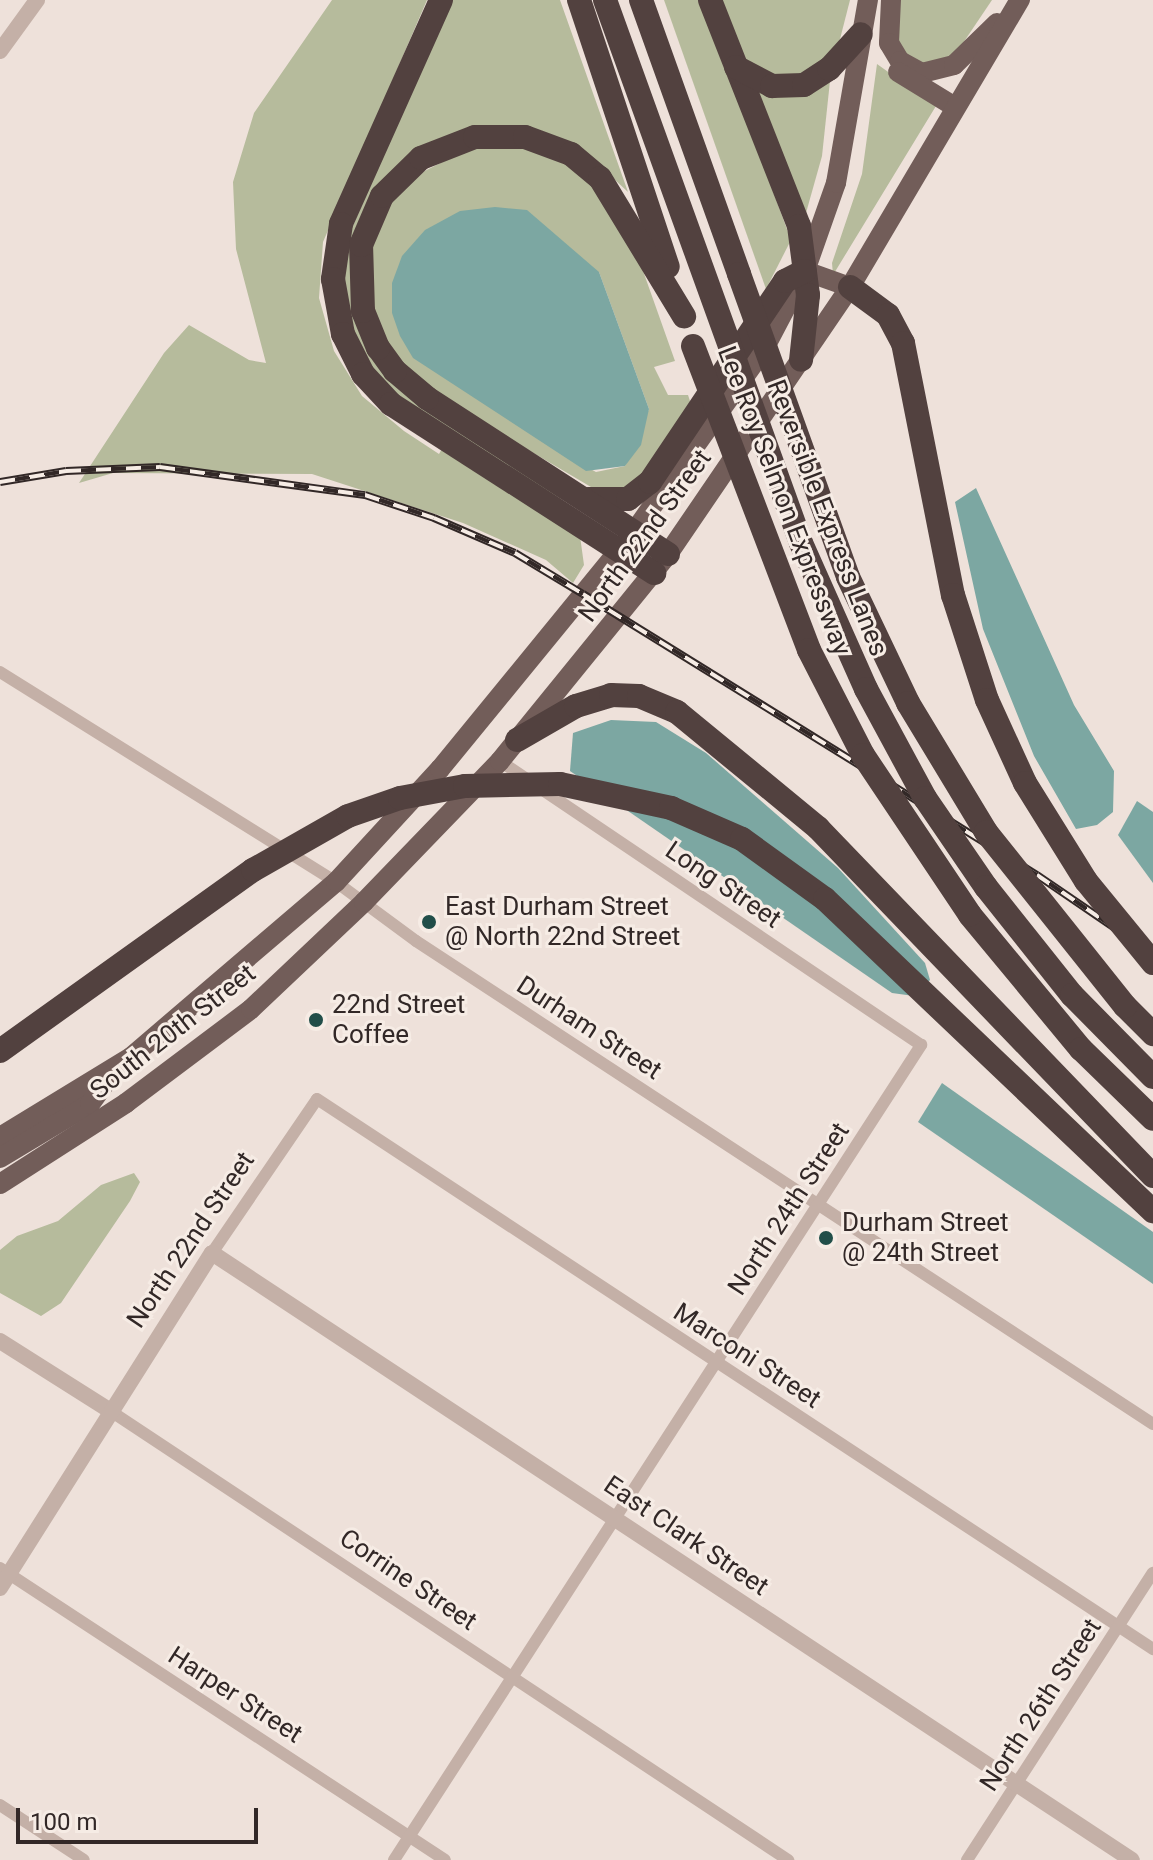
<!DOCTYPE html>
<style>
body{margin:0}
#map{position:relative;width:1153px;height:1860px;overflow:hidden;background:#eee1da;font-family:Roboto,sans-serif}
div>[style]{position:absolute}
.green>*{inset:0;background:#b6bb9c}
.water>*{inset:0;background:#7ca7a2}
.minor>*{height:12px;margin:-6px;padding:0 6px;transform-origin:6px;border-radius:6px;background:#c4b0a7}
.tertiary>*{height:16px;margin:-8px;padding:0 8px;transform-origin:8px;border-radius:8px;background:#c4b0a7}
.primary>*{height:20px;margin:-10px;padding:0 10px;transform-origin:10px;border-radius:10px;background:#725d59}
.motorway>*{height:24px;margin:-12px;padding:0 12px;transform-origin:12px;border-radius:12px;background:#52413f}
.rail>*{height:8px;margin-top:-4px;transform-origin:0;background:repeating-linear-gradient(90deg,#f6ece5 0 15px,#322827 0 30px);box-sizing:border-box;border-block:2px solid #322827}
.motorway-bridge>*{height:24px;margin:-12px;padding:0 12px;transform-origin:12px;border-radius:12px;background:#52413f}
.dots>*{width:22px;height:22px;translate:-50% -50%;box-sizing:border-box;border:4px solid #f6ece5;border-radius:50%}
span{translate:-50% -50%;white-space:nowrap;text-align:center;line-height:1.15;-webkit-text-stroke:6px #f6ece5;paint-order:stroke}
.street-label{font-size:26px;color:#322827}
.poi-label{font-size:26px;color:#322827}
.left{translate:0 -50%;text-align:left}
.scale{position:absolute;left:16px;top:1808px;width:242px;height:36px;box-sizing:border-box;border:4px solid #322827;border-top:0;padding-left:10px;font-size:24px;line-height:28px;white-space:nowrap;color:#322827;-webkit-text-stroke:6px #f6ece5;paint-order:stroke}
</style>
<div id="map">
<div class="green">
<div style="clip-path:polygon(332px 0,427px 0,323px 242px,319px 298px,334px 351px,362px 396px,404px 431px,439px 454px,443px 447px,580px 536px,584px 565px,573px 583px,546px 560px,463px 523px,312px 474px,113px 473px,79px 483px,164px 353px,189px 325px,249px 360px,266px 363px,236px 249px,233px 182px,254px 113px)"></div>
<div style="clip-path:polygon(450px 0,560px 0,628px 192px,614px 179px,465px 129px,428px 143px,377px 190px,363px 338px,563px 500px,413px 413px,360px 357px,339px 258px)"></div>
<div style="clip-path:polygon(664px 0,702px 0,791px 240px,766px 289px)"></div>
<div style="clip-path:polygon(718px 0,850px 0,839px 43px,816px 70px,779px 79px,747px 63px)"></div>
<div style="clip-path:polygon(897px 0,992px 0,957px 52px,936px 66px,911px 60px,897px 44px)"></div>
<div style="clip-path:polygon(877px 64px,936px 106px,833px 275px,832px 263px,862px 174px)"></div>
<div style="clip-path:polygon(830px 81px,822px 156px,806px 213px,757px 91px)"></div>
<div style="clip-path:polygon(evenodd,502px 146px,532px 150px,569px 166px,591px 185px,642px 268px,675px 361px,654px 367px,668px 395px,688px 395px,692px 407px,638px 481px,625px 489px,591px 487px,430px 392px,388px 351px,366px 297px,375px 223px,409px 179px,466px 150px,502px 146px,599px 272px,649px 409px,625px 466px,596px 472px,577px 462px,599px 272px)"></div>
<div style="clip-path:polygon(134px 1173px,140px 1182px,130px 1201px,61px 1303px,41px 1316px,0 1293px,0 1250px,17px 1236px,58px 1221px,101px 1185px)"></div>
</div>
<div class="water">
<div style="clip-path:polygon(495px 207px,527px 210px,599px 272px,649px 409px,641px 445px,625px 466px,586px 471px,413px 358px,400px 336px,392px 313px,392px 283px,402px 256px,425px 230px,460px 211px)"></div>
<div style="clip-path:polygon(976px 488px,1074px 705px,1114px 771px,1113px 812px,1097px 825px,1076px 829px,1034px 756px,983px 629px,955px 502px)"></div>
<div style="clip-path:polygon(611px 720px,656px 722px,706px 753px,838px 868px,925px 963px,930px 980px,914px 996px,892px 993px,570px 771px,573px 733px)"></div>
<div style="clip-path:polygon(1137px 801px,1153px 812px,1153px 883px,1118px 835px)"></div>
<div style="clip-path:polygon(942px 1083px,1153px 1232px,1153px 1284px,918px 1122px)"></div>
</div>
<div class="minor">
<div style="left:0;top:672px;width:396px;rotate:32deg"></div>
<div style="left:336px;top:882px;width:99px;rotate:36.4deg"></div>
<div style="left:416px;top:941px;width:881px;rotate:33.24deg"></div>
<div style="left:212px;top:1253px;width:186px;rotate:-55.7deg"></div>
<div style="left:317px;top:1099px;width:1001px;rotate:33.34deg"></div>
<div style="left:109px;top:1410px;width:815px;rotate:33.53deg"></div>
<div style="left:0;top:1568px;width:532px;rotate:33.27deg"></div>
<div style="left:0;top:1805px;width:100px;rotate:33.2deg"></div>
<div style="left:394px;top:1860px;width:971px;rotate:-57.11deg"></div>
<div style="left:921px;top:1045px;width:508px;rotate:-146deg"></div>
<div style="left:967px;top:1860px;width:342px;rotate:-57.1deg"></div>
</div>
<div class="tertiary">
<div style="left:0;top:51px;width:63px;rotate:-54deg"></div>
<div style="left:0;top:1341px;width:129px;rotate:32.3deg"></div>
<div style="left:0;top:1588px;width:396px;rotate:-57.7deg"></div>
<div style="left:212px;top:1253px;width:1102px;rotate:33.42deg"></div>
</div>
<div class="primary">
<div style="left:891px;top:0;width:43px;rotate:92.7deg"></div>
<div style="left:889px;top:43px;width:21px;rotate:59deg"></div>
<div style="left:900px;top:61px;width:25px;rotate:29deg"></div>
<div style="left:922px;top:73px;width:33px;rotate:-14deg"></div>
<div style="left:954px;top:65px;width:60px;rotate:-44.3deg"></div>
<div style="left:898px;top:72px;width:67px;rotate:31.6deg"></div>
<div style="left:805px;top:271px;width:48px;rotate:19.6deg"></div>
<div style="left:0;top:1137px;width:153px;rotate:-31.4deg"></div>
<div style="left:131px;top:1057px;width:270px;rotate:-40.5deg"></div>
<div style="left:336px;top:882px;width:154px;rotate:-47.4deg"></div>
<div style="left:440px;top:769px;width:306px;rotate:-50.7deg"></div>
<div style="left:634px;top:532px;width:224px;rotate:-54.6deg"></div>
<div style="left:764px;top:349px;width:88px;rotate:-62.3deg"></div>
<div style="left:805px;top:271px;width:93px;rotate:-70.6deg"></div>
<div style="left:836px;top:183px;width:186px;rotate:-80.1deg"></div>
<div style="left:0;top:1158px;width:105px;rotate:-31deg"></div>
<div style="left:90px;top:1104px;width:36px;rotate:-54deg"></div>
<div style="left:0;top:1184px;width:150px;rotate:-32.7deg"></div>
<div style="left:126px;top:1103px;width:156px;rotate:-36.9deg"></div>
<div style="left:251px;top:1009px;width:156px;rotate:-43.4deg"></div>
<div style="left:364px;top:902px;width:196px;rotate:-46deg"></div>
<div style="left:500px;top:761px;width:267px;rotate:-50.9deg"></div>
<div style="left:668px;top:554px;width:323px;rotate:-55.7deg"></div>
<div style="left:850px;top:287px;width:334px;rotate:-59.4deg"></div>
</div>
<div class="motorway">
<div style="left:441px;top:0;width:245px;rotate:114.1deg"></div>
<div style="left:341px;top:224px;width:56px;rotate:98.3deg"></div>
<div style="left:333px;top:279px;width:56px;rotate:79.7deg"></div>
<div style="left:343px;top:334px;width:45px;rotate:63.4deg"></div>
<div style="left:363px;top:374px;width:41px;rotate:47deg"></div>
<div style="left:391px;top:404px;width:313px;rotate:32.7deg"></div>
<div style="left:579px;top:0;width:281px;rotate:71.6deg"></div>
<div style="left:641px;top:0;width:291px;rotate:70.3deg"></div>
<div style="left:710px;top:0;width:243px;rotate:68.5deg"></div>
<div style="left:799px;top:226px;width:70px;rotate:82.6deg"></div>
<div style="left:808px;top:295px;width:65px;rotate:96.1deg"></div>
<div style="left:736px;top:67px;width:41px;rotate:27.8deg"></div>
<div style="left:772px;top:86px;width:32px;rotate:-2deg"></div>
<div style="left:804px;top:85px;width:30px;rotate:-33deg"></div>
<div style="left:829px;top:69px;width:47px;rotate:-47.6deg"></div>
<div style="left:850px;top:287px;width:47px;rotate:36.4deg"></div>
<div style="left:888px;top:315px;width:32px;rotate:62deg"></div>
<div style="left:903px;top:343px;width:257px;rotate:78.8deg"></div>
<div style="left:953px;top:595px;width:110px;rotate:72.1deg"></div>
<div style="left:987px;top:700px;width:91px;rotate:65.4deg"></div>
<div style="left:588px;top:499px;width:40px"></div>
<div style="left:628px;top:499px;width:28px;rotate:-38deg"></div>
<div style="left:650px;top:482px;width:242px;rotate:-56.1deg"></div>
<div style="left:785px;top:281px;width:22px;rotate:-27deg"></div>
<div style="left:668px;top:554px;width:287px;rotate:-147.1deg"></div>
<div style="left:427px;top:398px;width:42px;rotate:-139.8deg"></div>
<div style="left:395px;top:371px;width:29px;rotate:-126deg"></div>
<div style="left:378px;top:348px;width:40px;rotate:-112deg"></div>
<div style="left:363px;top:311px;width:66px;rotate:-91.7deg"></div>
<div style="left:361px;top:245px;width:53px;rotate:-66.8deg"></div>
<div style="left:382px;top:196px;width:54px;rotate:-44.3deg"></div>
<div style="left:421px;top:158px;width:58px;rotate:-21.3deg"></div>
<div style="left:475px;top:137px;width:50px"></div>
<div style="left:525px;top:137px;width:49px;rotate:20.3deg"></div>
<div style="left:571px;top:154px;width:38px;rotate:40deg"></div>
<div style="left:600px;top:178px;width:162px;rotate:58.7deg"></div>
<div style="left:517px;top:740px;width:68px;rotate:-30deg"></div>
<div style="left:576px;top:706px;width:37px;rotate:-17deg"></div>
<div style="left:611px;top:695px;width:28px;rotate:2deg"></div>
<div style="left:639px;top:696px;width:41px;rotate:22.8deg"></div>
<div style="left:677px;top:712px;width:183px;rotate:39.4deg"></div>
<div style="left:818px;top:828px;width:483px;rotate:46.1deg"></div>
<div style="left:970px;top:915px;width:174px;rotate:50.4deg"></div>
<div style="left:1081px;top:1049px;width:100px;rotate:44.2deg"></div>
<div style="left:1125px;top:1006px;width:40px;rotate:45deg"></div>
<div style="left:0;top:1051px;width:311px;rotate:-35.6deg"></div>
</div>
<div class="rail">
<div style="left:0;top:482px;width:67px;rotate:-9.5deg"></div>
<div style="left:66px;top:471px;width:94px;rotate:-2.4deg"></div>
<div style="left:160px;top:467px;width:207px;rotate:7.8deg"></div>
<div style="left:365px;top:495px;width:73px;rotate:18.4deg"></div>
<div style="left:434px;top:518px;width:88px;rotate:23.4deg"></div>
<div style="left:515px;top:553px;width:79px;rotate:31.1deg"></div>
<div style="left:583px;top:594px;width:534px;rotate:31.76deg"></div>
<div style="left:1037px;top:875px;width:140px;rotate:34.3deg"></div>
</div>
<div class="motorway-bridge">
<div style="left:605px;top:0;width:577px;rotate:70.15deg"></div>
<div style="left:801px;top:543px;width:160px;rotate:66deg"></div>
<div style="left:866px;top:689px;width:124px;rotate:61.6deg"></div>
<div style="left:925px;top:798px;width:108px;rotate:55.6deg"></div>
<div style="left:986px;top:887px;width:138px;rotate:51.5deg"></div>
<div style="left:1072px;top:995px;width:115px;rotate:45.4deg"></div>
<div style="left:739px;top:274px;width:322px;rotate:70.2deg"></div>
<div style="left:848px;top:577px;width:140px;rotate:64.5deg"></div>
<div style="left:908px;top:703px;width:151px;rotate:58.8deg"></div>
<div style="left:986px;top:832px;width:223px;rotate:51.4deg"></div>
<div style="left:693px;top:346px;width:325px;rotate:69.1deg"></div>
<div style="left:809px;top:650px;width:118px;rotate:62.8deg"></div>
<div style="left:863px;top:755px;width:192px;rotate:56.2deg"></div>
<div style="left:1025px;top:783px;width:115px;rotate:58.1deg"></div>
<div style="left:1086px;top:881px;width:106px;rotate:50.7deg"></div>
<div style="left:253px;top:870px;width:109px;rotate:-29.6deg"></div>
<div style="left:348px;top:816px;width:55px;rotate:-19.1deg"></div>
<div style="left:400px;top:798px;width:66px;rotate:-10.5deg"></div>
<div style="left:465px;top:786px;width:95px;rotate:-1.2deg"></div>
<div style="left:560px;top:784px;width:114px;rotate:12.2deg"></div>
<div style="left:671px;top:808px;width:77px;rotate:23.6deg"></div>
<div style="left:742px;top:839px;width:102px;rotate:35.9deg"></div>
<div style="left:825px;top:899px;width:453px;rotate:43.6deg"></div>
</div>
<div class="dots">
<div style="left:429px;top:922px;background:#214e49"></div>
<div style="left:316px;top:1020px;background:#214e49"></div>
<div style="left:826px;top:1238px;background:#214e49"></div>
</div>
<div class="street-label">
<span style="left:784px;top:501px;rotate:69deg">Lee Roy Selmon Expressway</span>
<span style="left:827px;top:518px;rotate:69deg">Reversible Express Lanes</span>
<span style="left:645px;top:536px;rotate:-54deg">North 22nd Street</span>
<span style="left:723px;top:885px;rotate:34deg">Long Street</span>
<span style="left:589px;top:1028px;rotate:33deg">Durham Street</span>
<span style="left:173px;top:1032px;rotate:-38deg">South 20th Street</span>
<span style="left:789px;top:1209px;rotate:-57deg">North 24th Street</span>
<span style="left:191px;top:1240px;rotate:-56deg">North 22nd Street</span>
<span style="left:747px;top:1356px;rotate:33deg">Marconi Street</span>
<span style="left:686px;top:1536px;rotate:34deg">East Clark Street</span>
<span style="left:408px;top:1580px;rotate:34deg">Corrine Street</span>
<span style="left:235px;top:1695px;rotate:33deg">Harper Street</span>
<span style="left:1041px;top:1705px;rotate:-57deg">North 26th Street</span>
</div>
<div class="poi-label">
<span class="left" style="left:445px;top:922px">East Durham Street<br>@ North 22nd Street</span>
<span class="left" style="left:332px;top:1020px">22nd Street<br>Coffee</span>
<span class="left" style="left:842px;top:1238px">Durham Street<br>@ 24th Street</span>
</div>
<div class="scale">100 m</div>
</div>
